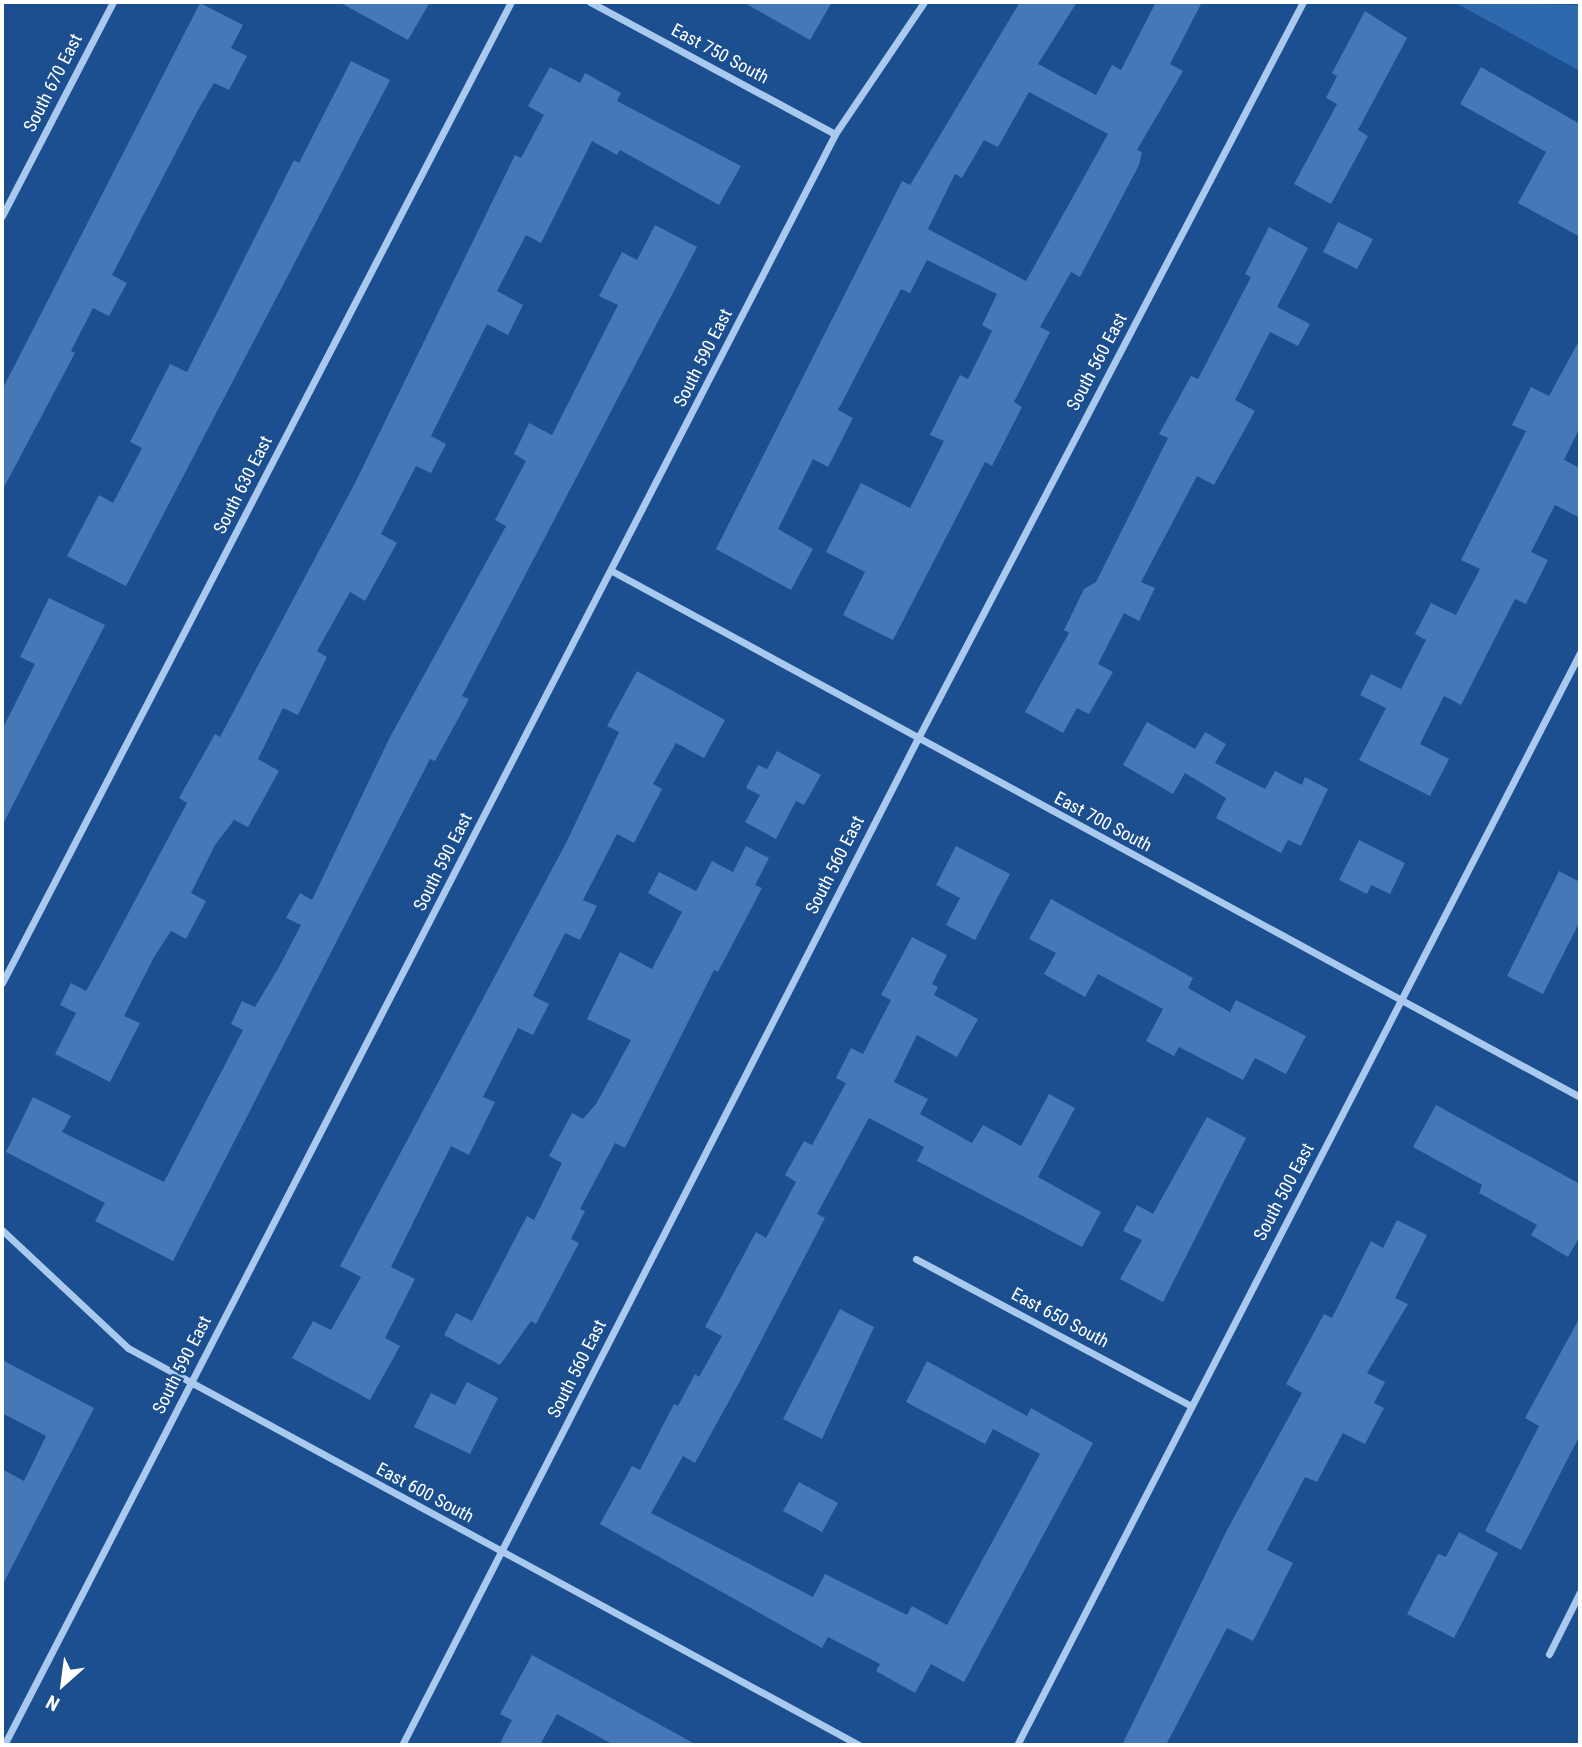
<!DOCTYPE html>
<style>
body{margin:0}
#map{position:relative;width:1582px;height:1747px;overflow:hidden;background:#1b4f8f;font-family:"Roboto Condensed",sans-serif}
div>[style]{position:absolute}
.green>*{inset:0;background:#2e69ad}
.building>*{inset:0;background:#4478b7}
.minor>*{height:7px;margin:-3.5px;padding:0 3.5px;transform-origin:3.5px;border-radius:3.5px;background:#a9c9ee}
span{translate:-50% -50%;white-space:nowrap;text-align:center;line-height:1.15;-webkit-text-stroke:5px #1b4f8f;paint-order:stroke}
.street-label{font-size:18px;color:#fff}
.frame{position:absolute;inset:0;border:4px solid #fff;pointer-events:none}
.north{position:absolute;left:28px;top:1649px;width:70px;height:70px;-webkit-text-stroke:5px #1b4f8f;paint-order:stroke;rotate:208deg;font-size:19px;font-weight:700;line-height:28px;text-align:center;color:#fff}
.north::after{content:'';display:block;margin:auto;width:24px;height:32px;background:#fff;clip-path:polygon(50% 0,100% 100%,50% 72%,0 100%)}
</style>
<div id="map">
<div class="green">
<div style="clip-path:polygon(1454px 2px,1580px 5px,1580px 71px)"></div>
</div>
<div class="building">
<div style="clip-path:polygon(339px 2px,430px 2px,408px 40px)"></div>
<div style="clip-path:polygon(743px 2px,832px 2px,810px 40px)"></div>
<div style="clip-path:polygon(evenodd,1020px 2px,1077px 2px,1038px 64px,1096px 95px,1112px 65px,1121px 70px,1156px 2px,1202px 2px,1170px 64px,1183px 71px,1137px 150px,1142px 152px,1139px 165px,1080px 277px,1071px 272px,1040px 327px,1050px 332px,1014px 402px,1022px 407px,992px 466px,985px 462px,893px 640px,843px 615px,865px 572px,826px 552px,861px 483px,910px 508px,944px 441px,930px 435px,960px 375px,968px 379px,992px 331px,982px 325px,997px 294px,927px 260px,910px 293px,901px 289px,838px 410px,853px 418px,828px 467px,813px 459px,778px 529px,813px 549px,791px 590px,716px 549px,902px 181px,910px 185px,1020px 2px,1029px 92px,1108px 134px,1026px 281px,928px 229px,955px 174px,962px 178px,984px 140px,998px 147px,1029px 92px)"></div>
<div style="clip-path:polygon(200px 3px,243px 25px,231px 48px,247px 56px,229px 90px,214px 83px,198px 110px,112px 275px,127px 283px,109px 316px,93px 308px,71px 351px,75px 353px,2px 491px,2px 390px)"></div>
<div style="clip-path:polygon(1365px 11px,1407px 38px,1358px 130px,1368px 136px,1331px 204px,1294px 184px,1337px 104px,1326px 98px,1337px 76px,1332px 73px)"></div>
<div style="clip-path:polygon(351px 61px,390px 80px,126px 586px,67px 556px,99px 495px,113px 503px,142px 448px,130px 442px,170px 364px,187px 372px,294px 160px,299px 163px)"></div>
<div style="clip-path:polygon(550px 67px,580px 83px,585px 73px,621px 93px,617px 101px,741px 166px,719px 205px,620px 150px,617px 155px,592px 141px,541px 243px,526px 235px,497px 291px,523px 305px,508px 335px,487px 324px,431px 436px,446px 444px,431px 473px,416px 466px,381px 534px,397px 543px,365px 601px,350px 592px,317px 651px,327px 657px,298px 715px,283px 708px,258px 759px,279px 771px,248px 827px,234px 820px,215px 845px,191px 893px,206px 901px,186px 939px,171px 931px,154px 957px,124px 1016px,140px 1023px,110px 1082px,55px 1054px,76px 1013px,60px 1005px,71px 983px,86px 991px,100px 966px,187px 803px,179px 798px,215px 734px,220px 737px,355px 483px,515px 155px,521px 158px,544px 115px,528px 106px)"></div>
<div style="clip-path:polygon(1481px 67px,1580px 124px,1580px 237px,1518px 203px,1546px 152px,1460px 104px)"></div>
<div style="clip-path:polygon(1338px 222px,1373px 239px,1357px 269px,1323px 252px)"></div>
<div style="clip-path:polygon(655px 225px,697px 247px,462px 696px,469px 699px,435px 761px,430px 759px,173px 1261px,95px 1221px,105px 1203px,6px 1152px,33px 1097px,71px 1116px,62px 1132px,164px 1182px,243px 1030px,231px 1024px,242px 1001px,255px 1007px,279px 967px,301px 925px,286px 918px,300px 893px,312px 900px,390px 737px,506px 526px,495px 520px,526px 461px,514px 454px,529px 423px,552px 435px,618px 305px,599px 296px,622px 252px,637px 260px)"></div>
<div style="clip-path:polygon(1269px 227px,1308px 248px,1277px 307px,1310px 324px,1298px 346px,1270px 332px,1235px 400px,1255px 411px,1214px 485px,1197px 476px,1141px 582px,1155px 588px,1139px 621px,1124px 613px,1098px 664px,1113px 672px,1089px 714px,1077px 708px,1063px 733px,1025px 712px,1069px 633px,1064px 630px,1084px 589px,1096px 582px,1168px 438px,1159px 434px,1191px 376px,1198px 379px,1251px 277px,1245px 274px)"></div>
<div style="clip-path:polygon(1580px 339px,1580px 427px,1564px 460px,1580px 468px,1580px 518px,1555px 505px,1531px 552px,1548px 560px,1526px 604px,1515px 599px,1461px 705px,1444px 696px,1420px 744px,1449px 759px,1430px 796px,1359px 760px,1386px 708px,1360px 695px,1371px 674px,1401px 689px,1426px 640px,1415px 634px,1431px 603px,1456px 615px,1480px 569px,1461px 560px,1526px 431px,1512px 425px,1531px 387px,1549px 396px)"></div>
<div style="clip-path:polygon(49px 598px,105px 625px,2px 826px,2px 730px,35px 664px,20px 657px)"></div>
<div style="clip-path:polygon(637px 671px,725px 720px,704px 758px,676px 743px,653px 784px,662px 789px,634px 843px,617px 834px,583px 900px,597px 906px,580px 940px,565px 933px,533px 996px,549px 1004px,533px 1035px,518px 1028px,483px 1097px,495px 1102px,469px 1155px,451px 1146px,391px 1267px,415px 1279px,385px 1338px,400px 1346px,370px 1400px,292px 1358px,313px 1321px,331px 1330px,361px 1277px,340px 1266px,566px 843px,619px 732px,607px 726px)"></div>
<div style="clip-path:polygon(1147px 722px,1195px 749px,1205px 732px,1226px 744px,1215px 763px,1265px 789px,1275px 771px,1302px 785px,1305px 777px,1328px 789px,1301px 846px,1288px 840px,1281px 853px,1216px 818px,1226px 798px,1185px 773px,1173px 794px,1123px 765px)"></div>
<div style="clip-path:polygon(777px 751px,821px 775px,804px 805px,796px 801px,776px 839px,745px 822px,760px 795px,746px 788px,758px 765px,767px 769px)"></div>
<div style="clip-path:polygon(1359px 840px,1405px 863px,1390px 894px,1371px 885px,1367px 894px,1339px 880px)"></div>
<div style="clip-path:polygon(746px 846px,769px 858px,755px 885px,762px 888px,718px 972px,714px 970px,625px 1148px,615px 1143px,580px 1209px,585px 1211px,571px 1239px,579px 1243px,536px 1324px,531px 1321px,500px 1365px,444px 1335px,456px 1313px,472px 1321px,527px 1216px,534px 1220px,562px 1163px,549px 1156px,572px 1113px,583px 1119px,596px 1104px,631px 1040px,587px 1019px,620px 952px,652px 969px,682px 912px,648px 893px,659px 872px,696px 891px,712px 861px,733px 872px)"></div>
<div style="clip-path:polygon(956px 846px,1010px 874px,975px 940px,946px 925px,960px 898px,936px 885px)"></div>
<div style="clip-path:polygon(1559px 871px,1580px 882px,1580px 921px,1543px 994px,1507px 976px)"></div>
<div style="clip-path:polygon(1051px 899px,1193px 978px,1188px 988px,1230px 1012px,1236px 1000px,1306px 1036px,1286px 1074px,1255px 1058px,1243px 1080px,1179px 1047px,1174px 1056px,1146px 1041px,1163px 1009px,1098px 974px,1085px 997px,1044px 974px,1056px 953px,1029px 939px)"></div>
<div style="clip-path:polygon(912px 937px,947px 955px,932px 984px,938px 987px,934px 995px,978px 1019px,957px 1057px,917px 1035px,894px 1082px,928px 1099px,920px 1114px,972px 1143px,983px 1125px,1021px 1146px,1049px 1094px,1075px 1108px,1038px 1177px,1101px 1212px,1082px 1247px,917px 1161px,924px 1147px,869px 1118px,817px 1214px,825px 1218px,740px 1381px,695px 1463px,683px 1456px,651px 1513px,813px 1597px,825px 1574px,907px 1615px,912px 1606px,947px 1625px,1040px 1454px,993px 1429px,985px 1444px,906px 1402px,927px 1361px,1027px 1416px,1031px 1408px,1093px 1443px,964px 1682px,931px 1664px,915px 1693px,876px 1671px,880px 1664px,828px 1637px,822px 1648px,600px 1524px,632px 1466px,640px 1470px,674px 1404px,678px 1406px,695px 1374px,699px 1377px,722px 1336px,705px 1327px,756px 1232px,766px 1238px,796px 1182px,785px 1175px,804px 1141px,812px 1145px,846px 1083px,836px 1078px,851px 1048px,863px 1054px,891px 1000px,881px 995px)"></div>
<div style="clip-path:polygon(1436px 1105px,1580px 1184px,1580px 1236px,1568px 1257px,1531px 1235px,1537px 1225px,1479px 1193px,1482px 1185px,1413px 1147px)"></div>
<div style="clip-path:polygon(1207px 1117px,1246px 1138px,1163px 1302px,1120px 1279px,1142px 1240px,1123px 1231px,1137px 1205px,1153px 1214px)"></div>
<div style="clip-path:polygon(1397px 1220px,1427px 1235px,1395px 1298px,1408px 1304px,1367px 1373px,1385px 1382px,1374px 1403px,1384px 1408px,1365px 1444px,1343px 1433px,1317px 1482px,1305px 1477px,1267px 1550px,1293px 1563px,1253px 1641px,1227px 1628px,1166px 1745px,1122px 1745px,1227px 1530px,1302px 1393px,1286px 1384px,1324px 1314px,1332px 1318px,1371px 1241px,1383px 1248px)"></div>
<div style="clip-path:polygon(840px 1309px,874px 1327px,822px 1439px,783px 1419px)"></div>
<div style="clip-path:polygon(1580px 1317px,1580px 1435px,1521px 1550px,1485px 1531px,1539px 1426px,1525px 1418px)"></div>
<div style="clip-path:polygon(2px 1360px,94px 1408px,2px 1586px,2px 1469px,24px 1481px,46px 1436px,2px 1413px)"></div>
<div style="clip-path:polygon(467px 1382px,498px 1398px,470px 1454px,414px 1427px,431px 1393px,455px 1405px)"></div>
<div style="clip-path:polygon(799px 1482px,838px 1503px,822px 1532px,783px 1511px)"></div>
<div style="clip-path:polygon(1459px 1532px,1498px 1553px,1454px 1638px,1407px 1614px,1438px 1554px,1446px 1557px)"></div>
<div style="clip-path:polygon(532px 1655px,606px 1695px,697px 1745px,614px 1745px,557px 1714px,540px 1745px,499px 1745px,512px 1720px,500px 1714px)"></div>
</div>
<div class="minor">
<div style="left:590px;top:2px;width:278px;rotate:28.3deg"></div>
<div style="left:2px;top:216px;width:241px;rotate:-62.6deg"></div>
<div style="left:612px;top:571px;width:1102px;rotate:28.52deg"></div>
<div style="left:2px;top:983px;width:1105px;rotate:-62.58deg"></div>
<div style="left:2px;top:1230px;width:173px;rotate:43.1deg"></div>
<div style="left:128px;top:1348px;width:832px;rotate:28.51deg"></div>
<div style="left:916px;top:1259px;width:310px;rotate:28.1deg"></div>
<div style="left:1549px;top:1654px;width:69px;rotate:-63.4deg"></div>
<div style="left:4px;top:1745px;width:1813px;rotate:-62.71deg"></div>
<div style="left:835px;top:134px;width:159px;rotate:-56deg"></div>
<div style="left:402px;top:1745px;width:1129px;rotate:-62.87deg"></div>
<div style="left:917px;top:740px;width:833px;rotate:-62.39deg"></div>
<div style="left:1017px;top:1745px;width:1229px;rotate:-62.73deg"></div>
</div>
<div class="street-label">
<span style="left:720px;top:54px;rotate:28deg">East 750 South</span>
<span style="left:53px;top:83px;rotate:-63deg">South 670 East</span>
<span style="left:703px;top:358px;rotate:-63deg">South 590 East</span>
<span style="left:1097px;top:362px;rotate:-62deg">South 560 East</span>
<span style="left:243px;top:485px;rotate:-63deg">South 630 East</span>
<span style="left:1103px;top:822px;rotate:28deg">East 700 South</span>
<span style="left:443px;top:862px;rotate:-63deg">South 590 East</span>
<span style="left:835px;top:865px;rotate:-63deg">South 560 East</span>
<span style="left:1284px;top:1192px;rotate:-62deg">South 500 East</span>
<span style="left:1060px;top:1318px;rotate:28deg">East 650 South</span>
<span style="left:182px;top:1365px;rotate:-63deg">South 590 East</span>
<span style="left:577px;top:1369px;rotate:-63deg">South 560 East</span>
<span style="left:425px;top:1493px;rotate:28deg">East 600 South</span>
</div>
<div class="frame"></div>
<div class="north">N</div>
</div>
